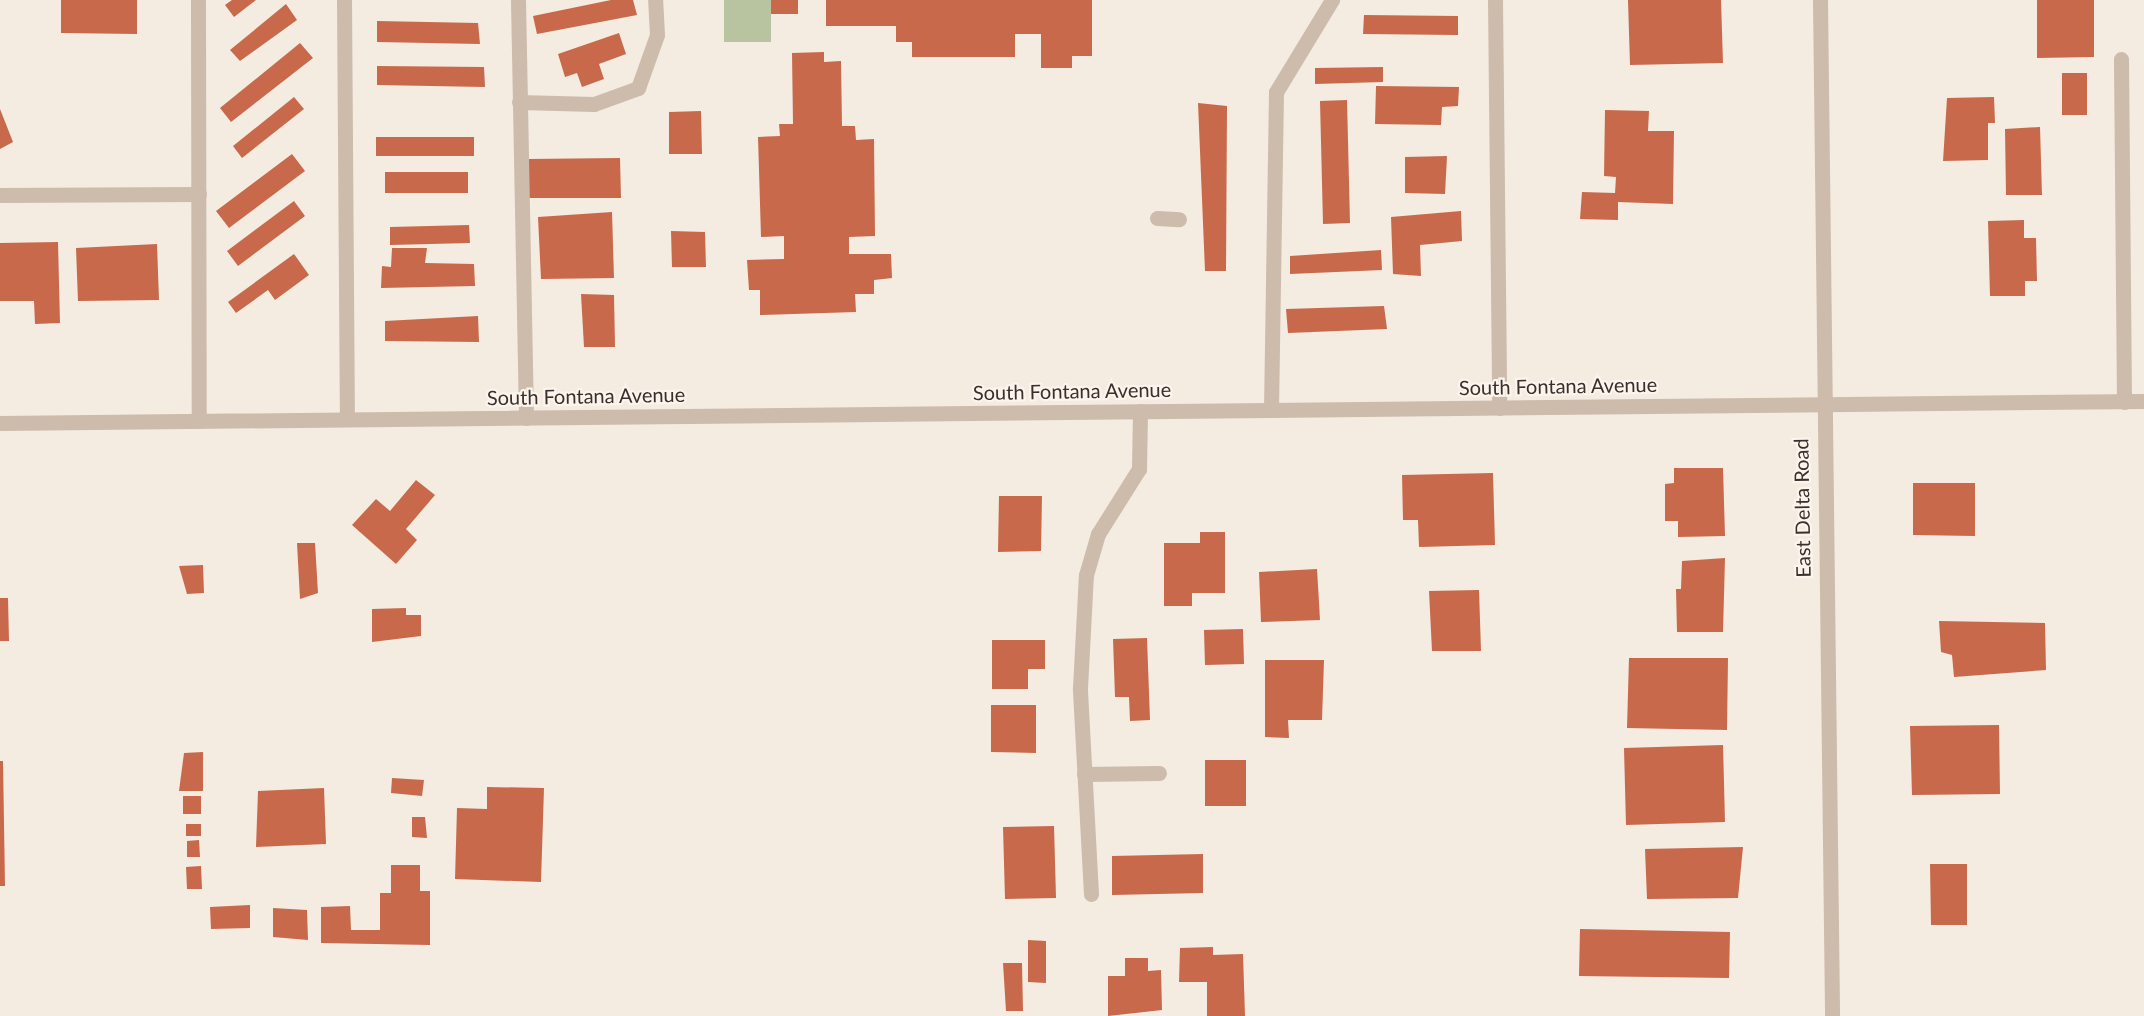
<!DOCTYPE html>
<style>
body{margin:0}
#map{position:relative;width:2144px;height:1016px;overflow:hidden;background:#f4ebe1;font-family:Lato,sans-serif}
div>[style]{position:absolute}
.green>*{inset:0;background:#b8c4a0}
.building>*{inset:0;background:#c8694b}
.service>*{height:15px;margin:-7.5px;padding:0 7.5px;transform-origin:7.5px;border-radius:7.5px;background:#cdbbac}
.minor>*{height:15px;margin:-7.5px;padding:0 7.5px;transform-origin:7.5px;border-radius:7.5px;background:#cdbbac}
span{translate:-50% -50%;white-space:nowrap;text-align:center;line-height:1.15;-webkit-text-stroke:4.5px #fbf5ee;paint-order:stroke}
.street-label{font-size:20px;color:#3b302b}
</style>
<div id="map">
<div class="green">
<div style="clip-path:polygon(724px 0,771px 0,771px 42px,724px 42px)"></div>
</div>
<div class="building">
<div style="clip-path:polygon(61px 0,137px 0,137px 34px,61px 33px)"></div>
<div style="clip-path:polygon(232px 0,256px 0,234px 17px,225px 5px)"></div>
<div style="clip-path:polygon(611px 0,633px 0,637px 15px,537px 34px,533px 16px)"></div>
<div style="clip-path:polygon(771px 0,798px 0,798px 14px,771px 14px)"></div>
<div style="clip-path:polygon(826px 0,1092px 0,1092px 56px,1072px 56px,1072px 68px,1041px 68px,1041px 34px,1015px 34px,1015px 57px,912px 57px,912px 42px,896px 42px,896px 26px,826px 26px)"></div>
<div style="clip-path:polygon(1628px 0,1721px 0,1723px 63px,1630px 65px)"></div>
<div style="clip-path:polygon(2037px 0,2094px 0,2094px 57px,2037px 58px)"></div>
<div style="clip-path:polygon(286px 4px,297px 20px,240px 61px,230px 50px)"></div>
<div style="clip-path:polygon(1364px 15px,1458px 16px,1458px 35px,1363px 34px)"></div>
<div style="clip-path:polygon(377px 21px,478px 23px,480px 44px,377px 42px)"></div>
<div style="clip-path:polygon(619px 33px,626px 54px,599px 64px,604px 79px,582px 87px,577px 73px,565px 77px,558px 54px)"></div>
<div style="clip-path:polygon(300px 43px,313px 58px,231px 122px,220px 108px)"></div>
<div style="clip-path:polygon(824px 52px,824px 62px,841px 61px,842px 126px,855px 126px,856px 140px,874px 139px,875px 236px,849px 237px,849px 254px,891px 254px,892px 278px,874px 280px,874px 294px,855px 294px,856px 312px,760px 315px,760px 290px,749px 290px,747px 260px,784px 259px,784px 236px,761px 237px,758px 137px,780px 136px,779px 124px,793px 124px,792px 53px)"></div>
<div style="clip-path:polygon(377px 66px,484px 67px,485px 87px,377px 85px)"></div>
<div style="clip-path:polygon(1383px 67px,1383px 82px,1315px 84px,1315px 68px)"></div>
<div style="clip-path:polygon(2062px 73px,2087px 73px,2087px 115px,2062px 115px)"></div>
<div style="clip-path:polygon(1376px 86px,1459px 87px,1458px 106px,1442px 107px,1441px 125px,1375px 124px)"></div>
<div style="clip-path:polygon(294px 97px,304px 109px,242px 158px,233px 146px)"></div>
<div style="clip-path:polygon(1994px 97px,1995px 123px,1988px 123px,1988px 160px,1943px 161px,1947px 98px)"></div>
<div style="clip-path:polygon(1347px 100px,1350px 223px,1323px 224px,1320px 101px)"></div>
<div style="clip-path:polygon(1198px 103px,1227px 106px,1226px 271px,1205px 271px)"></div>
<div style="clip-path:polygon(0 109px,13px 142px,0 149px)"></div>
<div style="clip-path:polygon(1605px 110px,1649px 111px,1648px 131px,1674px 131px,1673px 204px,1618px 202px,1618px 220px,1580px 219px,1582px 192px,1615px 193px,1616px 177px,1604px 176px)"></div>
<div style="clip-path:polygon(701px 111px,702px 154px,669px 154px,669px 112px)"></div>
<div style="clip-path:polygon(2040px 127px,2042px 195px,2006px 195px,2005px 129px)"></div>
<div style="clip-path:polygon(376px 137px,474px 137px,474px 156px,376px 156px)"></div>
<div style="clip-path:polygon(292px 154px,305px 171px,229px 228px,216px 211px)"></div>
<div style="clip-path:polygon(1447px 156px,1445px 194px,1405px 193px,1405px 157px)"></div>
<div style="clip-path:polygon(620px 158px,621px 198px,528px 198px,528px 159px)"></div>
<div style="clip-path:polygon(385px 172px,468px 172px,468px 193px,385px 193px)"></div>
<div style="clip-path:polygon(294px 201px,305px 216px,238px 266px,227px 251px)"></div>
<div style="clip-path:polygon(1461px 211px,1462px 241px,1420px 245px,1421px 276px,1393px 274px,1391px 217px)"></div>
<div style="clip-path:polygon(612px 212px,614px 278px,541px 279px,538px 217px)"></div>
<div style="clip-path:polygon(2024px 220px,2024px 238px,2036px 238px,2037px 281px,2025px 281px,2025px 296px,1990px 296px,1988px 221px)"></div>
<div style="clip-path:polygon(469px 225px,470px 243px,390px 245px,390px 227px)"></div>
<div style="clip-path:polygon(671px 231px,705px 232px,706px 267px,672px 267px)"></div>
<div style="clip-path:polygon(58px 242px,60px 323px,35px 324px,34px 301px,0 301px,0 243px)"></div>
<div style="clip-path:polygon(157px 244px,159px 300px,78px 301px,76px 248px)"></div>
<div style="clip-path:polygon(392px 248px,427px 248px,425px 263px,474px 264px,475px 286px,381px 288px,382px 266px,391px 267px)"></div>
<div style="clip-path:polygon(1381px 250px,1382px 270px,1290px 274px,1290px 256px)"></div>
<div style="clip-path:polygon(294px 254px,309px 275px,275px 300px,268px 290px,236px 313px,228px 302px)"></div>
<div style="clip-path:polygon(581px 294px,614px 295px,615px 347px,584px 347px)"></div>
<div style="clip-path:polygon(1384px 306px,1387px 329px,1288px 333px,1286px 309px)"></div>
<div style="clip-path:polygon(478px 316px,479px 342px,385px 341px,385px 321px)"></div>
<div style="clip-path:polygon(1674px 468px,1723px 468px,1725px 536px,1678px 537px,1678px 521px,1665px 521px,1665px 484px,1674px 483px)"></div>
<div style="clip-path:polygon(1493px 473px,1495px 545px,1419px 547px,1418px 520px,1403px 520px,1402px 475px)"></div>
<div style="clip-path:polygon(416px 480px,435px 495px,406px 529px,417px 540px,396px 564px,352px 525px,376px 499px,390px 511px)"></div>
<div style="clip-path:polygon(1913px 483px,1975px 483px,1975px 536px,1913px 535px)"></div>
<div style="clip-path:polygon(999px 496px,1042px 496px,1041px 551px,998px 552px)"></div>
<div style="clip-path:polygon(1200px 532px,1225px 532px,1225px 593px,1192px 593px,1192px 606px,1164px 606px,1164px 543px,1200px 543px)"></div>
<div style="clip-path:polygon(297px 543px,315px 543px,318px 593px,300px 599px)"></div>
<div style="clip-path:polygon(1725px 558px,1723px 632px,1677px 632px,1676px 589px,1681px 589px,1682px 561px)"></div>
<div style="clip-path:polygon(203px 565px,204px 593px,187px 594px,179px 566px)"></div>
<div style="clip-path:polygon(1317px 569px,1320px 620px,1261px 622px,1259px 572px)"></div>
<div style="clip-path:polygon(1479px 590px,1481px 651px,1432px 651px,1429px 591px)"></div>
<div style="clip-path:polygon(0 598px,8px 598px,9px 641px,0 641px)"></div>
<div style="clip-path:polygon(406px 608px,406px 615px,421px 615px,421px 636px,372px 642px,372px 609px)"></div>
<div style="clip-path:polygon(1939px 621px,2045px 623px,2046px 670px,1954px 677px,1952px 655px,1941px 652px)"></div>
<div style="clip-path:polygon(1243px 629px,1244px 664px,1205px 665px,1204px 630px)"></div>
<div style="clip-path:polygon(1147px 638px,1150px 720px,1130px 721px,1129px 697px,1115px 697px,1113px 639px)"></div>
<div style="clip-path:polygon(992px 640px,1045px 640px,1045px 669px,1028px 669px,1028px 689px,992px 689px)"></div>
<div style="clip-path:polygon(1629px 658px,1728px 658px,1727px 730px,1627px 728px)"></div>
<div style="clip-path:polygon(1265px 660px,1324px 660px,1322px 720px,1288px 720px,1289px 738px,1265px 737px)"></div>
<div style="clip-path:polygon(991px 705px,1036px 705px,1036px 753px,991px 752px)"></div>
<div style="clip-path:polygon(1999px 725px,2000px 794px,1912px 795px,1910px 726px)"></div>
<div style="clip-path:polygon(1723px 745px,1725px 822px,1626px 825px,1624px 748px)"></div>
<div style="clip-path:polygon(203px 752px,203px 791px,179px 791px,184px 753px)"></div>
<div style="clip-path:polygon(1205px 760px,1246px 760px,1246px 806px,1205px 806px)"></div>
<div style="clip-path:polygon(0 761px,3px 761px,5px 886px,0 886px)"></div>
<div style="clip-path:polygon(392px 778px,424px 780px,422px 796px,391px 793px)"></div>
<div style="clip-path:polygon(487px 787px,544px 788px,541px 882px,455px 879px,457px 808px,487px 809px)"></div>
<div style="clip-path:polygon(324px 788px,326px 844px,256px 847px,258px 791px)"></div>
<div style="clip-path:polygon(183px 796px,201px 796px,201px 814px,183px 814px)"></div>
<div style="clip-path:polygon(412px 817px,425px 817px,427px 838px,412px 837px)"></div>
<div style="clip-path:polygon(186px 824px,201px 824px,201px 836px,186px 836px)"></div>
<div style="clip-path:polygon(1054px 826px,1056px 898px,1005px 899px,1003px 827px)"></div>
<div style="clip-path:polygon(199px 840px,200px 857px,187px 857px,187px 841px)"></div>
<div style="clip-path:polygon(1743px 847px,1738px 898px,1647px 899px,1645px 849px)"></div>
<div style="clip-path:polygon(1203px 854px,1203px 893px,1112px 895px,1112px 856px)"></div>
<div style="clip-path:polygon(1930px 864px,1967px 864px,1967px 925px,1931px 925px)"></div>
<div style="clip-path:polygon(391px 865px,420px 865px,420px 891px,430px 891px,430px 945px,321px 943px,321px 907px,350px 906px,351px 930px,380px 930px,380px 893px,391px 893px)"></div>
<div style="clip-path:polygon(201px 866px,202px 889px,187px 889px,186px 867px)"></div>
<div style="clip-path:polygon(250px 905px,250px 928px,211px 929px,210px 907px)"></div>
<div style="clip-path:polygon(273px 908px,307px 910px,308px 940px,273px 937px)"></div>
<div style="clip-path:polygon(1580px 929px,1730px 932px,1729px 978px,1579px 976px)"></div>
<div style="clip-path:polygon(1028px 940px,1046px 941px,1046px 983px,1028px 982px)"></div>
<div style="clip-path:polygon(1213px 947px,1213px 955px,1243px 954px,1245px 1016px,1207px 1016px,1207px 982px,1179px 982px,1180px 948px)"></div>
<div style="clip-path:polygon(1125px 958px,1148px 958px,1148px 971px,1161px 970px,1162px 1010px,1108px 1016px,1108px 976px,1125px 976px)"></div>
<div style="clip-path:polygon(1003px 963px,1022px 963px,1023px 1011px,1006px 1011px)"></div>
</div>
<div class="service">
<div style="left:198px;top:0;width:421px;rotate:89.9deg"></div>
<div style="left:344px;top:0;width:419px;rotate:89.6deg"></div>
<div style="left:518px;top:0;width:418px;rotate:88.9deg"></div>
<div style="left:1495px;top:0;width:408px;rotate:89.4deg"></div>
<div style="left:2121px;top:59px;width:343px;rotate:89.5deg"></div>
<div style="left:519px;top:102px;width:75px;rotate:1.5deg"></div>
<div style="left:594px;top:104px;width:47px;rotate:-20deg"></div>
<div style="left:638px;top:88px;width:56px;rotate:-70.3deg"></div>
<div style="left:657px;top:35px;width:35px;rotate:-93deg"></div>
<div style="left:0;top:195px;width:199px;rotate:-0.3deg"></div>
<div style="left:1157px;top:218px;width:22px;rotate:3deg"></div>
<div style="left:1271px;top:410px;width:318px;rotate:-89.1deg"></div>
<div style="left:1276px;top:92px;width:108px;rotate:-58.7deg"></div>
<div style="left:1084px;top:774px;width:75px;rotate:-0.8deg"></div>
<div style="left:1091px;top:894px;width:206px;rotate:-93.1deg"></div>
<div style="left:1080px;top:688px;width:113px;rotate:-87deg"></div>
<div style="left:1086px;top:575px;width:43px;rotate:-73.7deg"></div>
<div style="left:1098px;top:534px;width:77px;rotate:-57.8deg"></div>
<div style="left:1139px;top:469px;width:58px;rotate:-89deg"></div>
</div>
<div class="minor">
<div style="left:1820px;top:0;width:1016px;rotate:89.32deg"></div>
<div style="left:0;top:423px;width:2144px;rotate:-0.59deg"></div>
</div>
<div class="street-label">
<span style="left:1558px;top:386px;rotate:-1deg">South Fontana Avenue</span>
<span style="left:1072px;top:391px;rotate:-1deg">South Fontana Avenue</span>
<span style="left:586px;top:396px;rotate:-1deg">South Fontana Avenue</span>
<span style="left:1802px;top:508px;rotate:-91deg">East Delta Road</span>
</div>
</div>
